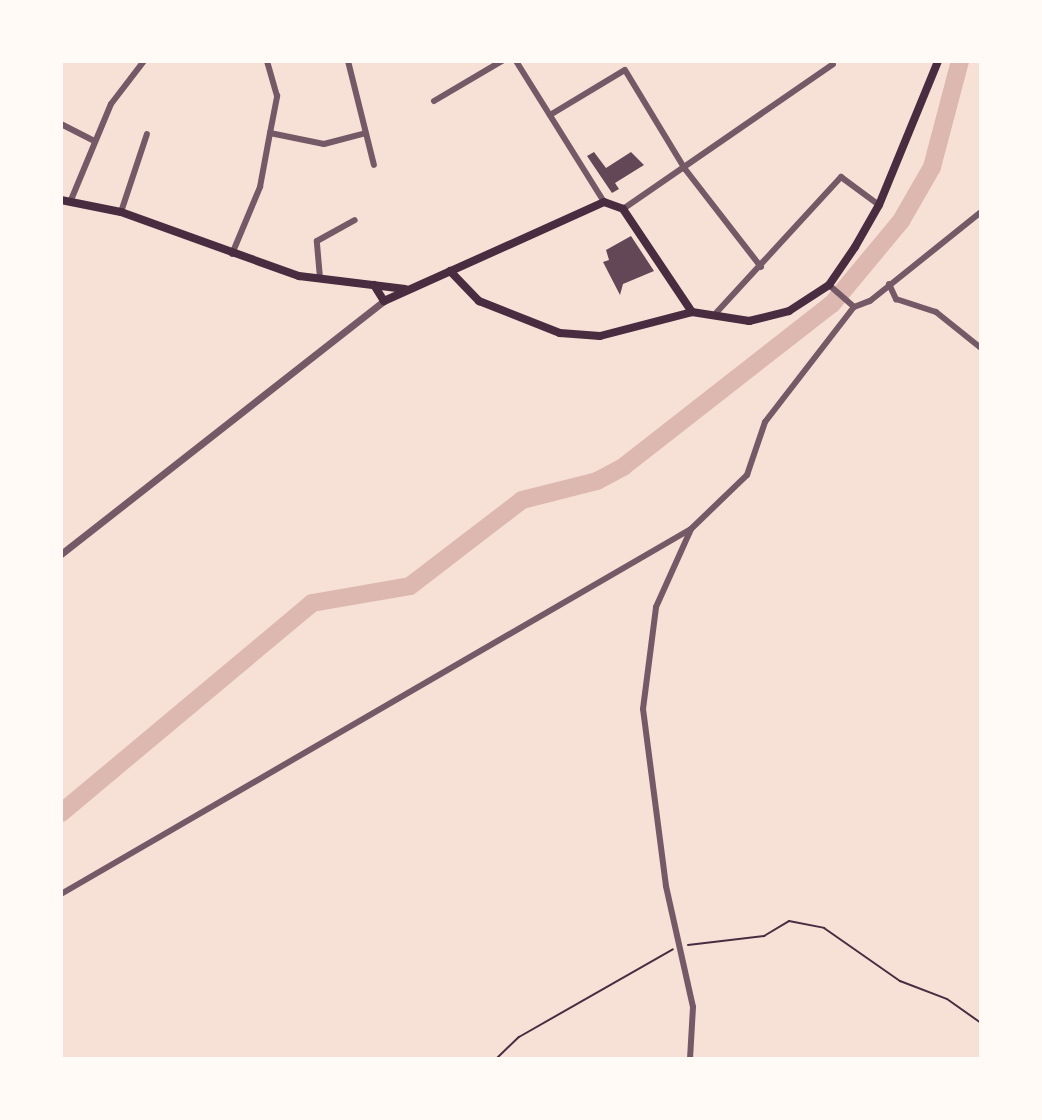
<!DOCTYPE html>
<style>
body{margin:0}
#map{position:relative;width:1042px;height:1120px;overflow:hidden;background:#f7e1d7;font-family:"Exo 2",sans-serif}
div>[style]{position:absolute}
.river>*{height:18px;margin:-9px;padding:0 9px;transform-origin:9px;border-radius:9px;background:#dcb8b0}
.building>*{inset:0;background:#644757}
.path>*{height:2px;margin:-1px;padding:0 1px;transform-origin:1px;border-radius:1px;background:#4a2c40}
.minor>*{height:6px;margin:-3px;padding:0 3px;transform-origin:3px;border-radius:3px;background:#755966}
.tertiary>*{height:7px;margin:-3.5px;padding:0 3.5px;transform-origin:3.5px;border-radius:3.5px;background:#755966}
.secondary>*{height:8px;margin:-4px;padding:0 4px;transform-origin:4px;border-radius:4px;background:#4a2c40}
span{translate:-50% -50%;white-space:nowrap;text-align:center;line-height:1.15;-webkit-text-stroke:5px #fffaf5;paint-order:stroke}
.frame{position:absolute;inset:0;border:63px solid #fffaf5;pointer-events:none}
</style>
<div id="map">
<div class="river">
<div style="left:61px;top:813px;width:327px;rotate:-39.9deg"></div>
<div style="left:312px;top:603px;width:99px;rotate:-9.8deg"></div>
<div style="left:410px;top:586px;width:141px;rotate:-37.5deg"></div>
<div style="left:522px;top:500px;width:77px;rotate:-14.2deg"></div>
<div style="left:597px;top:481px;width:30px;rotate:-28deg"></div>
<div style="left:623px;top:467px;width:265px;rotate:-38deg"></div>
<div style="left:832px;top:304px;width:108px;rotate:-50.3deg"></div>
<div style="left:901px;top:221px;width:62px;rotate:-60.1deg"></div>
<div style="left:932px;top:167px;width:110px;rotate:-75.2deg"></div>
</div>
<div class="building">
<div style="clip-path:polygon(594px 152px,606px 168px,631px 152px,644px 165px,615px 183px,619px 189px,612px 193px,587px 156px)"></div>
<div style="clip-path:polygon(631px 236px,654px 271px,623px 284px,620px 295px,603px 262px,609px 260px,606px 250px)"></div>
</div>
<div class="path">
<div style="left:688px;top:945px;width:77px;rotate:-6.8deg"></div>
<div style="left:764px;top:936px;width:29px;rotate:-31deg"></div>
<div style="left:789px;top:921px;width:36px;rotate:11deg"></div>
<div style="left:824px;top:928px;width:93px;rotate:34.9deg"></div>
<div style="left:900px;top:981px;width:50px;rotate:21deg"></div>
<div style="left:947px;top:999px;width:42px;rotate:35.2deg"></div>
<div style="left:496px;top:1059px;width:32px;rotate:-44deg"></div>
<div style="left:519px;top:1037px;width:177px;rotate:-29.7deg"></div>
</div>
<div class="minor">
<div style="left:348px;top:61px;width:107px;rotate:76deg"></div>
<div style="left:516px;top:61px;width:166px;rotate:58deg"></div>
<div style="left:434px;top:101px;width:79px;rotate:-30.5deg"></div>
<div style="left:550px;top:115px;width:87px;rotate:-31deg"></div>
<div style="left:625px;top:70px;width:116px;rotate:58.8deg"></div>
<div style="left:685px;top:169px;width:124px;rotate:52.2deg"></div>
<div style="left:61px;top:124px;width:38px;rotate:27deg"></div>
<div style="left:270px;top:133px;width:55px;rotate:11.5deg"></div>
<div style="left:324px;top:144px;width:43px;rotate:-14.7deg"></div>
<div style="left:71px;top:200px;width:104px;rotate:-67.4deg"></div>
<div style="left:111px;top:104px;width:54px;rotate:-52.5deg"></div>
<div style="left:623px;top:209px;width:255px;rotate:-34.6deg"></div>
<div style="left:121px;top:212px;width:82px;rotate:-71.6deg"></div>
<div style="left:232px;top:254px;width:73px;rotate:-67.3deg"></div>
<div style="left:260px;top:187px;width:55px;rotate:-79.5deg"></div>
<div style="left:270px;top:133px;width:38px;rotate:-79deg"></div>
<div style="left:277px;top:96px;width:36px;rotate:-106deg"></div>
<div style="left:320px;top:278px;width:37px;rotate:-95deg"></div>
<div style="left:317px;top:241px;width:43px;rotate:-28.9deg"></div>
<div style="left:889px;top:284px;width:17px;rotate:65deg"></div>
<div style="left:896px;top:299px;width:42px;rotate:18deg"></div>
<div style="left:936px;top:312px;width:58px;rotate:38.7deg"></div>
<div style="left:829px;top:285px;width:33px;rotate:41deg"></div>
<div style="left:854px;top:307px;width:17px;rotate:-21deg"></div>
<div style="left:870px;top:301px;width:142px;rotate:-38.7deg"></div>
<div style="left:716px;top:313px;width:185px;rotate:-47.4deg"></div>
<div style="left:841px;top:177px;width:47px;rotate:36.4deg"></div>
<div style="left:61px;top:894px;width:728px;rotate:-30.09deg"></div>
<div style="left:691px;top:529px;width:78px;rotate:-44deg"></div>
<div style="left:747px;top:475px;width:56px;rotate:-71.2deg"></div>
<div style="left:765px;top:422px;width:145px;rotate:-52.3deg"></div>
<div style="left:690px;top:1059px;width:52px;rotate:-86.7deg"></div>
<div style="left:693px;top:1007px;width:124px;rotate:-102.6deg"></div>
<div style="left:666px;top:886px;width:178px;rotate:-97.4deg"></div>
<div style="left:643px;top:709px;width:103px;rotate:-82.7deg"></div>
<div style="left:656px;top:607px;width:85px;rotate:-65.8deg"></div>
</div>
<div class="tertiary">
<div style="left:61px;top:554px;width:410px;rotate:-38.1deg"></div>
</div>
<div class="secondary">
<div style="left:61px;top:200px;width:61px;rotate:11.3deg"></div>
<div style="left:121px;top:212px;width:189px;rotate:19.8deg"></div>
<div style="left:299px;top:276px;width:107px;rotate:7deg"></div>
<div style="left:450px;top:271px;width:42px;rotate:46deg"></div>
<div style="left:479px;top:301px;width:87px;rotate:21.6deg"></div>
<div style="left:560px;top:333px;width:40px;rotate:4.3deg"></div>
<div style="left:600px;top:336px;width:95px;rotate:-14.6deg"></div>
<div style="left:692px;top:312px;width:58px;rotate:9deg"></div>
<div style="left:749px;top:321px;width:41px;rotate:-14deg"></div>
<div style="left:789px;top:311px;width:48px;rotate:-33deg"></div>
<div style="left:829px;top:285px;width:46px;rotate:-55.6deg"></div>
<div style="left:855px;top:247px;width:48px;rotate:-60.3deg"></div>
<div style="left:879px;top:205px;width:156px;rotate:-67.7deg"></div>
<div style="left:374px;top:285px;width:19px;rotate:58deg"></div>
<div style="left:384px;top:301px;width:241px;rotate:-24.2deg"></div>
<div style="left:604px;top:202px;width:20px;rotate:20deg"></div>
<div style="left:623px;top:209px;width:124px;rotate:56.2deg"></div>
</div>
<div class="frame"></div>
</div>
